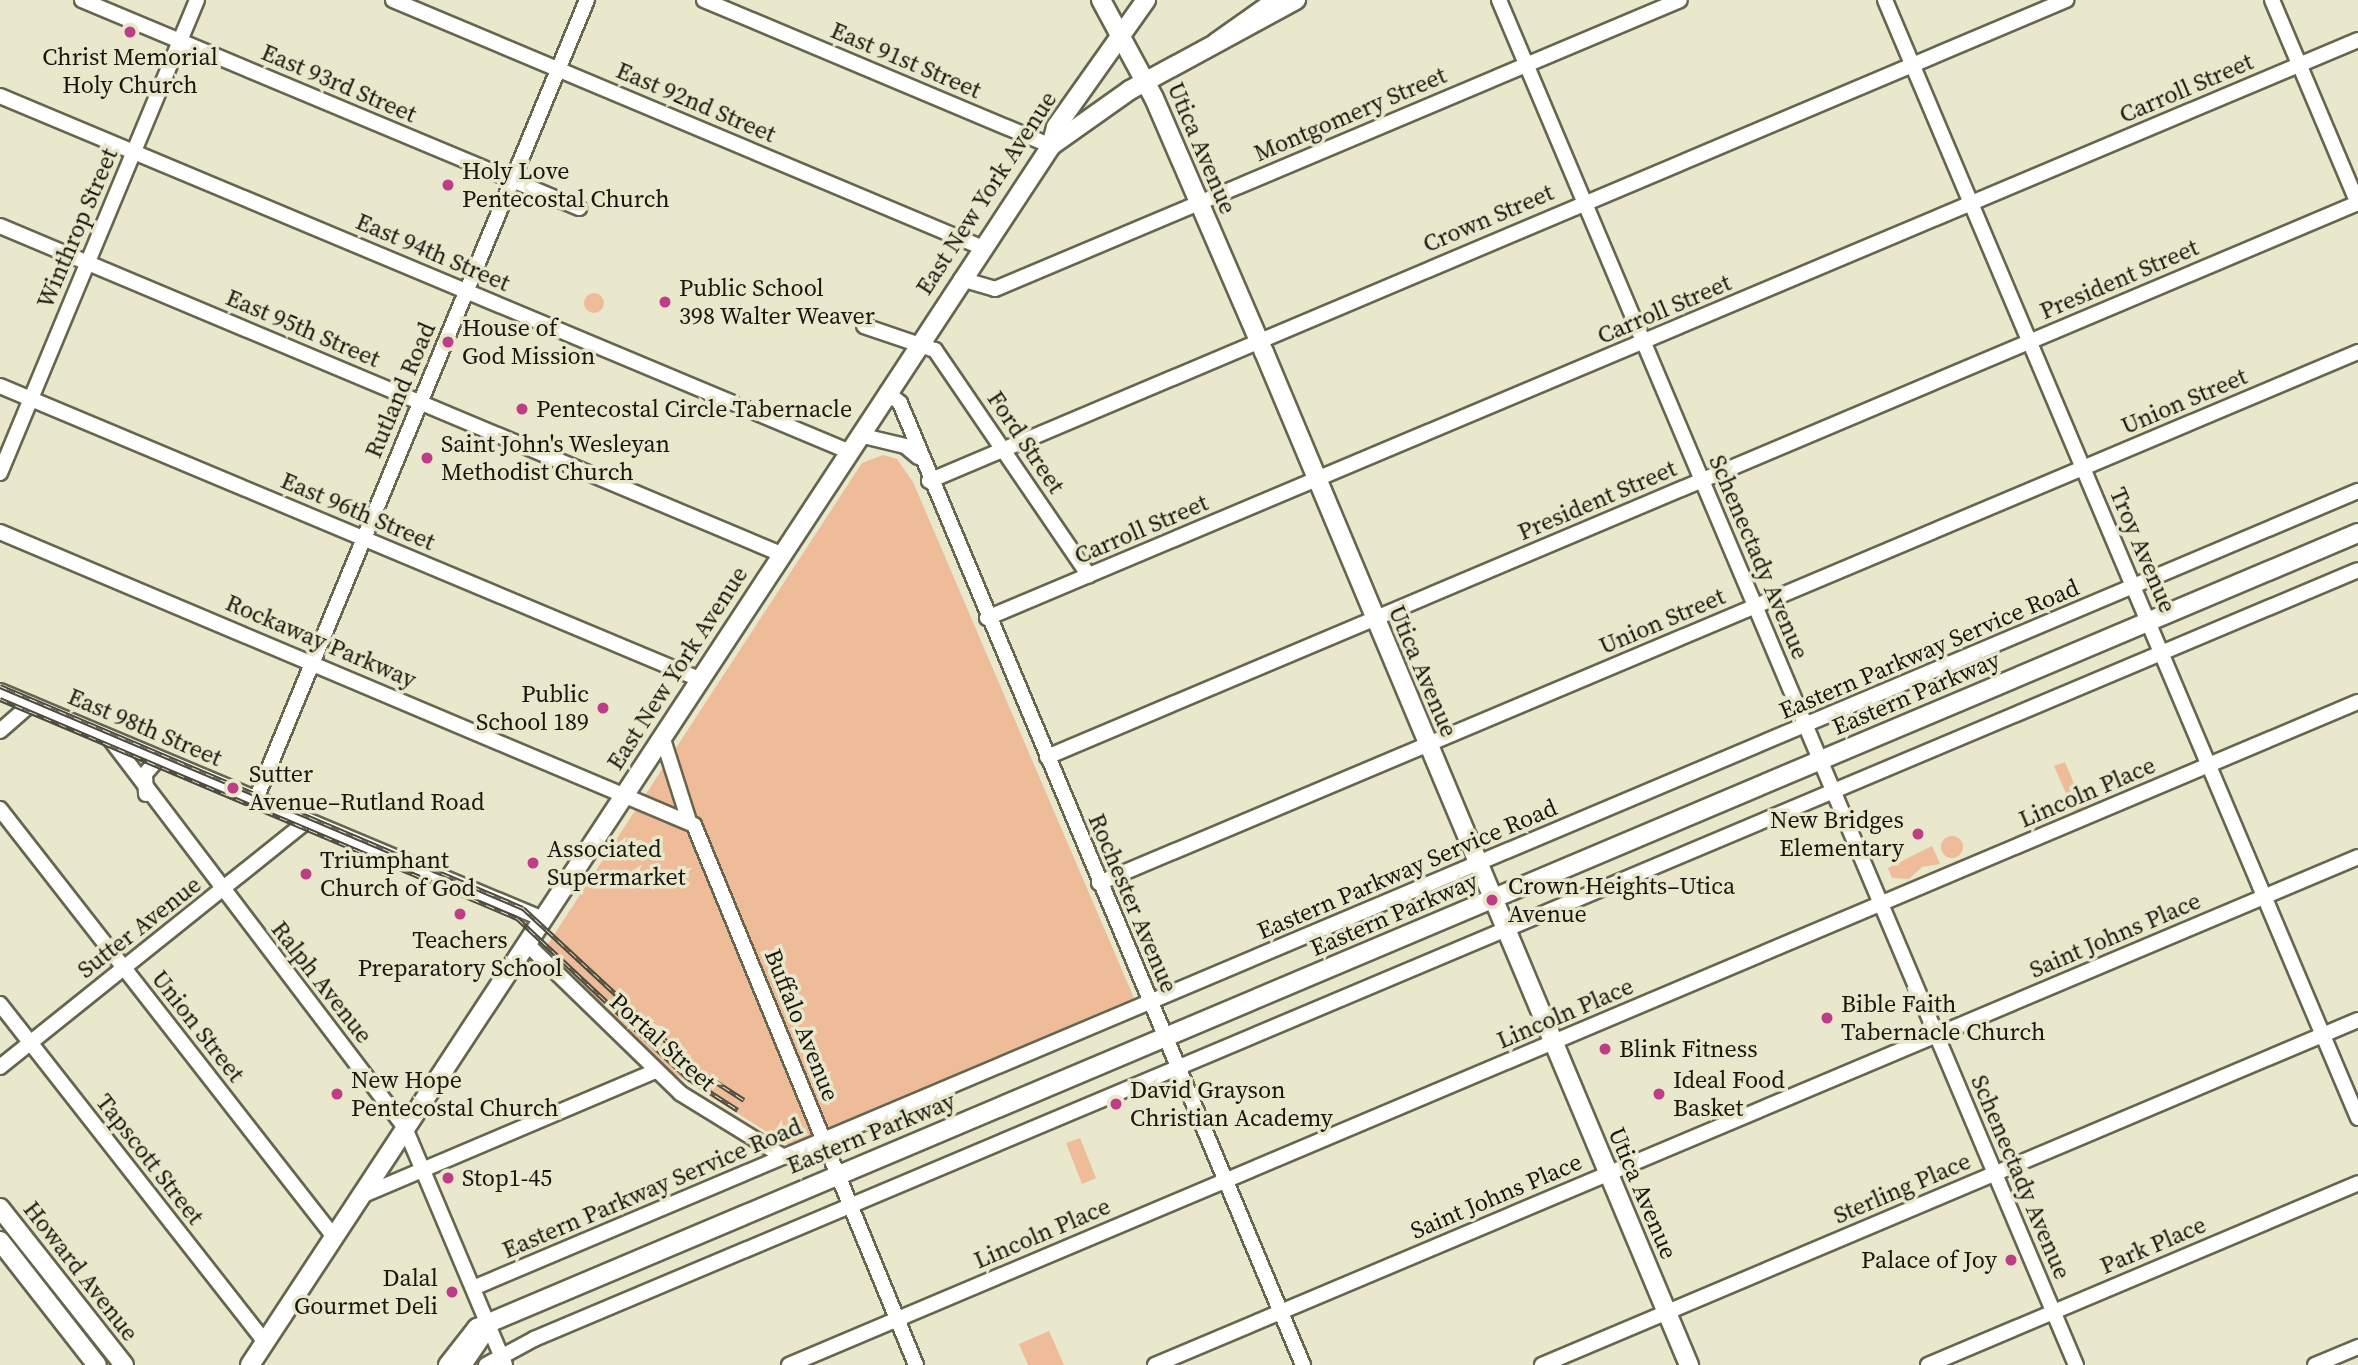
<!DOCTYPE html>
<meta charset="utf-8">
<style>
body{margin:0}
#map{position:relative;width:2358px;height:1365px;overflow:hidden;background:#e9e7cc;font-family:"Source Serif 4",serif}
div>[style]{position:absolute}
.green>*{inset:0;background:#eebc98}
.round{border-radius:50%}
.roads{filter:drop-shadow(2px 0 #66654d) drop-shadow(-2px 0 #66654d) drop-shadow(0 2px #66654d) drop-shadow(0 -2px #66654d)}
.minor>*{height:14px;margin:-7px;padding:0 7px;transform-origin:7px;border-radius:7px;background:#fff}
.major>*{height:18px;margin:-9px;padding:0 9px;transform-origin:9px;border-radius:9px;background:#fff}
.rail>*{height:5px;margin-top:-2.5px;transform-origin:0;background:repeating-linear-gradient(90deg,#e9e7cc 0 8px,#4d4b3d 0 16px);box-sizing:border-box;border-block:2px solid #4d4b3d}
.dots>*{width:19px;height:19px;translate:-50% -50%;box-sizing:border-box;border:4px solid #e9e7cc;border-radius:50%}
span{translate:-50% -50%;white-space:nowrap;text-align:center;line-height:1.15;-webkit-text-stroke:7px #e9e7cc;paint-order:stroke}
.poi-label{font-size:24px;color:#18170d}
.left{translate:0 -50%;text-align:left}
.right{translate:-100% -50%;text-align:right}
.street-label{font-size:24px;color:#18170d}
</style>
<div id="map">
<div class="green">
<div class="round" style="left:584px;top:293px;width:20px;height:20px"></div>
<div style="clip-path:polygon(883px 455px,897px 459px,913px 482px,1134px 998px,788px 1145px,664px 1067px,546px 947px,862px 463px)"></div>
<div style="clip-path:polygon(2065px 762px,2085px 810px,2075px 814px,2054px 766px)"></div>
<div class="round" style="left:1941px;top:836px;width:22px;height:22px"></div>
<div style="clip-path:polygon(1932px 846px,1940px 864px,1922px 867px,1909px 879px,1892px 878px,1888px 868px)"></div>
<div style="clip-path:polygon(1080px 1138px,1096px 1178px,1082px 1184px,1066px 1143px)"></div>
<div style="clip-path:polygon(1049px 1331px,1064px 1365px,1028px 1365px,1019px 1344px)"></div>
</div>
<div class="roads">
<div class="minor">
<div style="left:82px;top:0;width:539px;rotate:22.71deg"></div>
<div style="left:393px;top:0;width:638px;rotate:22.79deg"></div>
<div style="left:704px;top:0;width:376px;rotate:22.8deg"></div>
<div style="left:1499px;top:0;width:1482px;rotate:67.09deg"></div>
<div style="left:1885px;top:0;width:1214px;rotate:67.07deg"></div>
<div style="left:2272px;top:0;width:221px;rotate:67.1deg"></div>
<div style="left:1215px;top:41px;width:71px;rotate:-35.3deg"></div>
<div style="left:0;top:96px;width:919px;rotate:22.72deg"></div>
<div style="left:0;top:226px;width:847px;rotate:22.78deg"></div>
<div style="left:961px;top:279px;width:35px;rotate:16deg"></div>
<div style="left:995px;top:289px;width:743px;rotate:-22.87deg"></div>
<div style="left:864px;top:326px;width:75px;rotate:18.7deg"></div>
<div style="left:935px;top:350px;width:273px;rotate:55.7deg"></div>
<div style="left:0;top:386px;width:758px;rotate:22.74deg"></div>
<div style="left:887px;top:392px;width:17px;rotate:40deg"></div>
<div style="left:900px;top:403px;width:1043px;rotate:67.27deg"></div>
<div style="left:859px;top:435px;width:47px;rotate:13.4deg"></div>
<div style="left:905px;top:446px;width:17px;rotate:40deg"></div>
<div style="left:0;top:473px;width:512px;rotate:-67.39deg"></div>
<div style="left:929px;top:481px;width:1235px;rotate:-22.93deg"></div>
<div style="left:0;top:532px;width:753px;rotate:22.89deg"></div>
<div style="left:694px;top:825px;width:584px;rotate:67.65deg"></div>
<div style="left:987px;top:618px;width:1488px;rotate:-22.86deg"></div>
<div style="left:0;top:691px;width:589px;rotate:22.78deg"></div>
<div style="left:0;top:731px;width:41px;rotate:-41.1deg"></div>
<div style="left:662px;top:736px;width:89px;rotate:72.4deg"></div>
<div style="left:110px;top:739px;width:488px;rotate:52.8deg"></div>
<div style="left:405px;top:1128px;width:257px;rotate:67.1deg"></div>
<div style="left:1047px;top:757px;width:1423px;rotate:-22.91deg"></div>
<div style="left:146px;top:794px;width:20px;rotate:-93deg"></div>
<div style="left:145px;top:774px;width:20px;rotate:-49deg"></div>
<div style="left:256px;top:799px;width:865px;rotate:-67.5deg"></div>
<div style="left:0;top:809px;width:543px;rotate:52.03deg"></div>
<div style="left:1099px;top:883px;width:1366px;rotate:-22.87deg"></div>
<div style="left:526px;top:943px;width:215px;rotate:44.2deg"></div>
<div style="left:680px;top:1093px;width:122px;rotate:31.6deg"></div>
<div style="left:0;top:1004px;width:429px;rotate:51.9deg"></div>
<div style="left:0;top:1067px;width:392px;rotate:-38.7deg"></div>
<div style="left:361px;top:1196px;width:319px;rotate:-23deg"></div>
<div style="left:473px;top:1288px;width:2047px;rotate:-22.92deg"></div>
<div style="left:486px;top:1365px;width:55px;rotate:-28.4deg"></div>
<div style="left:534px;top:1339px;width:1979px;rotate:-22.86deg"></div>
<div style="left:789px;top:1365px;width:1703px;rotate:-22.91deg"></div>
<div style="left:1155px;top:1365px;width:1306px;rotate:-22.89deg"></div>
<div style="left:1542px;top:1365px;width:886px;rotate:-22.92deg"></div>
<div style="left:1928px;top:1365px;width:467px;rotate:-22.9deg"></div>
<div style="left:2315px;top:1365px;width:47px;rotate:-22.7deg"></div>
</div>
<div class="major">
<div style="left:1101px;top:0;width:111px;rotate:61.6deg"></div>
<div style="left:1154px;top:98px;width:277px;rotate:66.6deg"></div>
<div style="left:1264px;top:352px;width:1099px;rotate:67.24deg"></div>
<div style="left:1051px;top:146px;width:97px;rotate:-35.3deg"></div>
<div style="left:1130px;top:90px;width:189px;rotate:-28.5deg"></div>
<div style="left:0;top:1208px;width:200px;rotate:51.7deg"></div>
<div style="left:0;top:1241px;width:157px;rotate:52deg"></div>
<div style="left:250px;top:1365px;width:1459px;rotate:-56.69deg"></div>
<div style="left:1051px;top:146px;width:20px;rotate:-75deg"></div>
<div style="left:1056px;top:127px;width:156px;rotate:-54.7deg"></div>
<div style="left:448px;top:1365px;width:47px;rotate:-51.9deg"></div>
<div style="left:477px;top:1328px;width:2042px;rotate:-22.91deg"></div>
<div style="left:462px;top:1365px;width:45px;rotate:-56deg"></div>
</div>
</div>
<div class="rail">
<div style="left:0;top:686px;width:568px;rotate:23deg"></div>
<div style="left:523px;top:908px;width:236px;rotate:42.9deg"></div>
<div style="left:696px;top:1069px;width:57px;rotate:32.9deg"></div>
<div style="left:0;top:699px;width:561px;rotate:22.96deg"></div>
<div style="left:517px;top:918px;width:234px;rotate:43.1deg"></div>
<div style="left:688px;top:1078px;width:59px;rotate:32.6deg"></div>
</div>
<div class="dots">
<div style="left:130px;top:32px;background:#bd3d87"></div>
<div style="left:448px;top:185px;background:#bd3d87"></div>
<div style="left:665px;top:302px;background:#bd3d87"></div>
<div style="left:448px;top:342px;background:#bd3d87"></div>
<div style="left:522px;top:409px;background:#bd3d87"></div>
<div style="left:427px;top:458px;background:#bd3d87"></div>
<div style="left:603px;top:708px;background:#bd3d87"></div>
<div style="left:233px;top:788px;background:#bd3d87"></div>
<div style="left:1918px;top:834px;background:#bd3d87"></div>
<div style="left:533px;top:863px;background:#bd3d87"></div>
<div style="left:306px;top:874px;background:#bd3d87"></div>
<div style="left:1492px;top:900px;background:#bd3d87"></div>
<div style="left:460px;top:914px;background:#bd3d87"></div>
<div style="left:1827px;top:1018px;background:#bd3d87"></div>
<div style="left:1605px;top:1049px;background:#bd3d87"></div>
<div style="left:337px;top:1094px;background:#bd3d87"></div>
<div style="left:1659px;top:1094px;background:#bd3d87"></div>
<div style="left:1116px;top:1104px;background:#bd3d87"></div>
<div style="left:448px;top:1178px;background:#bd3d87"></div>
<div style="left:2011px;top:1260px;background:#bd3d87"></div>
<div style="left:452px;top:1292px;background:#bd3d87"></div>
</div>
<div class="poi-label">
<span style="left:130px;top:71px">Christ Memorial<br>Holy Church</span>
<span class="left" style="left:462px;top:185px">Holy Love<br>Pentecostal Church</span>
<span class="left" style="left:679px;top:302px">Public School<br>398 Walter Weaver</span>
<span class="left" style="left:462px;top:342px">House of<br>God Mission</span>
<span class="left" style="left:536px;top:409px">Pentecostal Circle Tabernacle</span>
<span class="left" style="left:441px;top:458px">Saint John's Wesleyan<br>Methodist Church</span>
<span class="right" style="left:589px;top:708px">Public<br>School 189</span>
<span class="left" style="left:249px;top:788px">Sutter<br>Avenue–Rutland Road</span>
<span class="right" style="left:1904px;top:834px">New Bridges<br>Elementary</span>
<span class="left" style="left:547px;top:863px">Associated<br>Supermarket</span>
<span class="left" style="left:320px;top:874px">Triumphant<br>Church of God</span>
<span class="left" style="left:1508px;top:900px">Crown Heights–Utica<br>Avenue</span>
<span style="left:460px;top:954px">Teachers<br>Preparatory School</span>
<span class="left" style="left:1841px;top:1018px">Bible Faith<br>Tabernacle Church</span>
<span class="left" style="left:1619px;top:1049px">Blink Fitness</span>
<span class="left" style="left:351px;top:1094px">New Hope<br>Pentecostal Church</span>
<span class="left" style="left:1673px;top:1094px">Ideal Food<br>Basket</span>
<span class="left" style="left:1130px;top:1104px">David Grayson<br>Christian Academy</span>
<span class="left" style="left:462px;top:1178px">Stop1-45</span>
<span class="right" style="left:1997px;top:1260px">Palace of Joy</span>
<span class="right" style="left:438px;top:1292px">Dalal<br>Gourmet Deli</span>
</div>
<div class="street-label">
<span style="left:906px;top:60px;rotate:23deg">East 91st Street</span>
<span style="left:339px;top:83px;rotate:23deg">East 93rd Street</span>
<span style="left:2186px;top:88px;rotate:-23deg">Carroll Street</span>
<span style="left:696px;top:102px;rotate:23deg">East 92nd Street</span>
<span style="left:1350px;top:114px;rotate:-23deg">Montgomery Street</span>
<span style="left:1202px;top:148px;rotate:67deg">Utica Avenue</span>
<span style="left:986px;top:193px;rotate:-57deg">East New York Avenue</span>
<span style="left:1488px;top:218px;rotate:-23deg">Crown Street</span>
<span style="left:77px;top:228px;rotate:-67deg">Winthrop Street</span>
<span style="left:433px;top:252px;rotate:23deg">East 94th Street</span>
<span style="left:2119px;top:279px;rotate:-23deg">President Street</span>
<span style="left:1664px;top:309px;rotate:-23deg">Carroll Street</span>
<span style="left:303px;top:328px;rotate:23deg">East 95th Street</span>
<span style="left:400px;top:390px;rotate:-67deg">Rutland Road</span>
<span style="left:2184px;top:401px;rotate:-23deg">Union Street</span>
<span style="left:1026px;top:442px;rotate:56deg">Ford Street</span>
<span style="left:1597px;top:500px;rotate:-23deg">President Street</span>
<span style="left:358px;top:511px;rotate:23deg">East 96th Street</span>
<span style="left:1141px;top:529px;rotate:-23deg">Carroll Street</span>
<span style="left:2143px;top:550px;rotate:67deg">Troy Avenue</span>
<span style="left:1759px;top:557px;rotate:67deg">Schenectady Avenue</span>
<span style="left:1662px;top:621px;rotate:-23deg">Union Street</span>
<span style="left:321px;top:641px;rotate:23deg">Rockaway Parkway</span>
<span style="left:1929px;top:649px;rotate:-23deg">Eastern Parkway Service Road</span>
<span style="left:677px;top:668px;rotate:-57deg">East New York Avenue</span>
<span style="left:1423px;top:671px;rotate:67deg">Utica Avenue</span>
<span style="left:1916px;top:693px;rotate:-23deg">Eastern Parkway</span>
<span style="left:145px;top:727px;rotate:23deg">East 98th Street</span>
<span style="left:2087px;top:792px;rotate:-23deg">Lincoln Place</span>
<span style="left:1407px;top:869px;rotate:-23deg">Eastern Parkway Service Road</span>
<span style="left:1133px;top:903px;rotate:67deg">Rochester Avenue</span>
<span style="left:1394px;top:914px;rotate:-23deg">Eastern Parkway</span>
<span style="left:139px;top:927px;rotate:-38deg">Sutter Avenue</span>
<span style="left:2115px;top:935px;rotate:-23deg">Saint Johns Place</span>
<span style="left:322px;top:982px;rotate:52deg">Ralph Avenue</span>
<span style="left:1565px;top:1013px;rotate:-23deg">Lincoln Place</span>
<span style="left:802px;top:1025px;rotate:68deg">Buffalo Avenue</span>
<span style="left:198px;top:1026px;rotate:52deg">Union Street</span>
<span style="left:663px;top:1042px;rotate:42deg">Portal Street</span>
<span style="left:871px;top:1133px;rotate:-22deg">Eastern Parkway</span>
<span style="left:150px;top:1159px;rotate:52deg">Tapscott Street</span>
<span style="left:2021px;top:1177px;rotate:67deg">Schenectady Avenue</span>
<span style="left:652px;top:1188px;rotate:-23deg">Eastern Parkway Service Road</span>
<span style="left:1902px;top:1188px;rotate:-23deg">Sterling Place</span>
<span style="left:1643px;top:1193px;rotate:67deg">Utica Avenue</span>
<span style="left:1496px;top:1196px;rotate:-23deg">Saint Johns Place</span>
<span style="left:1042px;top:1233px;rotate:-23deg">Lincoln Place</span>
<span style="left:2153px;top:1245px;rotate:-23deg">Park Place</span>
<span style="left:81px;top:1271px;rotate:52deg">Howard Avenue</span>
</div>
</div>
